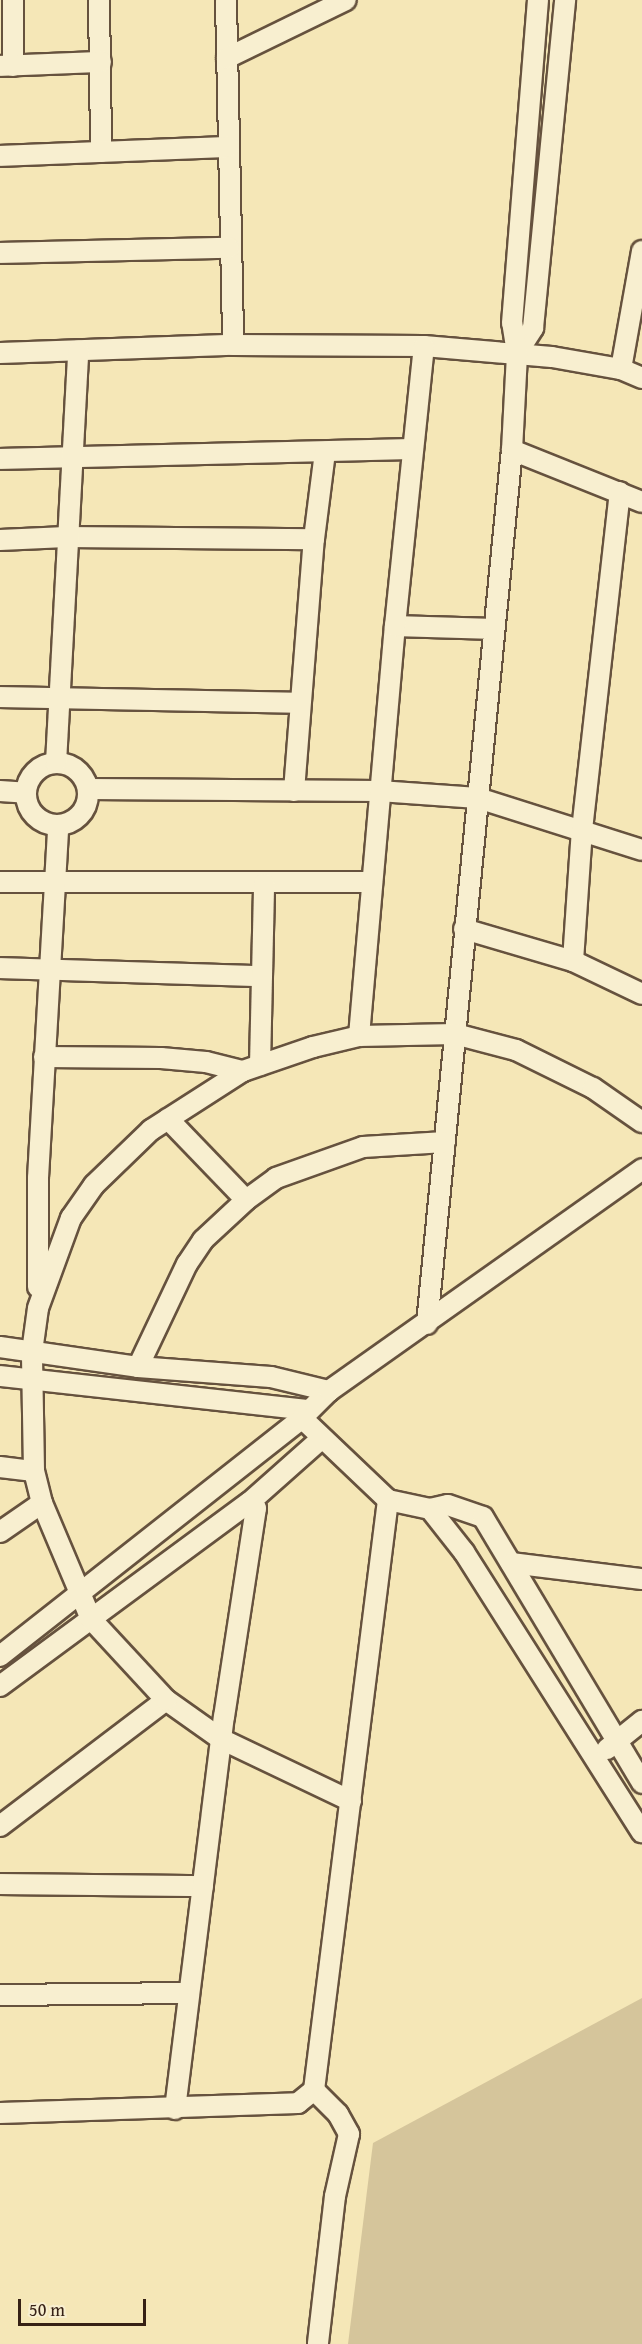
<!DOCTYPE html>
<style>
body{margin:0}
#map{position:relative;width:642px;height:2344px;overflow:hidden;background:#f5e7b7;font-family:"Gentium Book Plus",serif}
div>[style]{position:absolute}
.green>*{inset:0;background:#d5c59b}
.roads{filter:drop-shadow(2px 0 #66523e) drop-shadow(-2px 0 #66523e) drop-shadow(0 2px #66523e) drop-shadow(0 -2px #66523e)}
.minor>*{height:20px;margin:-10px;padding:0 10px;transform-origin:10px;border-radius:10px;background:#f8efd0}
.minor>.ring{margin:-10px;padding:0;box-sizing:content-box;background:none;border:20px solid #f8efd0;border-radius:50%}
span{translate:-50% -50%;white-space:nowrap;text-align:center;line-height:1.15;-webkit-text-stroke:5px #f8efd0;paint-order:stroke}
.scale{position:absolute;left:18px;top:2299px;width:128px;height:27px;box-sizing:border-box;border:3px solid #362115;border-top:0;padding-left:8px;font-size:18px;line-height:21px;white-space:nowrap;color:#362115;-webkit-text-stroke:4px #f8efd0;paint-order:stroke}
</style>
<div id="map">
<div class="green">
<div style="clip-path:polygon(642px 1998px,642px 2344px,348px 2344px,373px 2143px)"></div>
</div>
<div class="roads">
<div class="minor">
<div style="left:13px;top:0;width:66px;rotate:90deg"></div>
<div style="left:99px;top:0;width:152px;rotate:89.2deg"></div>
<div style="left:226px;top:0;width:345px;rotate:88.8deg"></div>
<div style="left:227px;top:58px;width:132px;rotate:-26deg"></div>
<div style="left:0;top:66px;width:101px;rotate:-2.3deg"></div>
<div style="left:0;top:156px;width:229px;rotate:-2.3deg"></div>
<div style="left:0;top:253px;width:229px;rotate:-1.3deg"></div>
<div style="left:0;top:353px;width:233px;rotate:-2deg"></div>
<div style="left:233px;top:345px;width:191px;rotate:0.3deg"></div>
<div style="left:424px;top:346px;width:128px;rotate:4.9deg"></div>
<div style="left:552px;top:357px;width:70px;rotate:9.9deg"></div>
<div style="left:621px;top:369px;width:23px;rotate:23deg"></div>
<div style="left:517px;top:353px;width:30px;rotate:-57deg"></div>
<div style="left:533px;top:328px;width:330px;rotate:-84.4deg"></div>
<div style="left:621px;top:369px;width:120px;rotate:-79.9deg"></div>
<div style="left:512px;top:450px;width:140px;rotate:21.8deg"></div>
<div style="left:0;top:459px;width:412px;rotate:-1.4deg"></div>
<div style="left:0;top:540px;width:66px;rotate:-2.6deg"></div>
<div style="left:66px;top:537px;width:248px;rotate:0.5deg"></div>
<div style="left:395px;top:626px;width:99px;rotate:1.7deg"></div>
<div style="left:0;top:697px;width:299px;rotate:1.1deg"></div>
<div class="ring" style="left:26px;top:763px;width:42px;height:42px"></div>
<div style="left:56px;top:763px;width:413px;rotate:-86.9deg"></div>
<div style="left:88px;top:789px;width:291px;rotate:0.4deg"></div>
<div style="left:379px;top:791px;width:99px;rotate:4deg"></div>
<div style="left:478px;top:798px;width:172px;rotate:17.6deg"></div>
<div style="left:0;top:791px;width:26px;rotate:4deg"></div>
<div style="left:294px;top:791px;width:253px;rotate:-85.5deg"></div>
<div style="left:314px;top:539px;width:88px;rotate:-82.8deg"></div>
<div style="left:0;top:882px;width:371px"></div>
<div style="left:464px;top:929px;width:114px;rotate:16.4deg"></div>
<div style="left:573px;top:961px;width:76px;rotate:25.6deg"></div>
<div style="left:573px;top:961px;width:131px;rotate:-86.1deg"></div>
<div style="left:582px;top:830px;width:340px;rotate:-83.6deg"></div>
<div style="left:0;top:968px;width:260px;rotate:1.8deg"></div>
<div style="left:359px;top:1036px;width:412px;rotate:-85deg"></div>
<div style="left:395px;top:626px;width:281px;rotate:-84.1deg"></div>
<div style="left:44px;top:1057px;width:117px;rotate:0.5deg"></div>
<div style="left:161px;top:1058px;width:45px;rotate:5.1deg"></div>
<div style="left:206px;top:1062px;width:38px;rotate:14deg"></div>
<div style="left:260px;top:1065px;width:181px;rotate:-88.7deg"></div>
<div style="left:168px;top:1119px;width:112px;rotate:46.1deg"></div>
<div style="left:38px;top:1287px;width:109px;rotate:-90deg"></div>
<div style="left:38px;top:1178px;width:353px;rotate:-86.7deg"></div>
<div style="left:427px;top:1324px;width:878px;rotate:-84.45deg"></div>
<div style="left:512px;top:450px;width:97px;rotate:-87deg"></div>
<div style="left:517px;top:353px;width:30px;rotate:-99deg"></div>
<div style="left:512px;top:323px;width:324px;rotate:-85.4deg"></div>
<div style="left:0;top:1347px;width:139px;rotate:8.2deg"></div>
<div style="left:138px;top:1367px;width:133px;rotate:4.3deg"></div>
<div style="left:271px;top:1377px;width:60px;rotate:13.6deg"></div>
<div style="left:138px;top:1367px;width:114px;rotate:-64.6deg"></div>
<div style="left:187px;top:1264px;width:29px;rotate:-56deg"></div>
<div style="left:203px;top:1240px;width:59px;rotate:-42.9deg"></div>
<div style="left:246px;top:1200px;width:37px;rotate:-36deg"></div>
<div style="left:276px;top:1178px;width:92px;rotate:-19.6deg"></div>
<div style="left:363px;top:1147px;width:82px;rotate:-3.5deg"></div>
<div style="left:0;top:1376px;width:310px;rotate:6.3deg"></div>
<div style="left:0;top:1467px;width:34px;rotate:7deg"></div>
<div style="left:388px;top:1500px;width:43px;rotate:12.1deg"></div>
<div style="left:430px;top:1509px;width:18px;rotate:-13deg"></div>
<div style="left:448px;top:1505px;width:37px;rotate:19deg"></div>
<div style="left:483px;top:1517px;width:310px;rotate:59.1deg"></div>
<div style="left:430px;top:1509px;width:55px;rotate:51.7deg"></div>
<div style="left:464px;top:1552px;width:332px;rotate:57.6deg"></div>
<div style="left:0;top:1532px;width:51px;rotate:-34.6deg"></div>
<div style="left:511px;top:1563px;width:132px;rotate:7deg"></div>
<div style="left:0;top:1656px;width:385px;rotate:-38.2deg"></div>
<div style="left:302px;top:1418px;width:38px;rotate:-45deg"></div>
<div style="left:329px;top:1391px;width:384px;rotate:-35.3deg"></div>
<div style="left:0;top:1686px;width:310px;rotate:-36.4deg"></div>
<div style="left:250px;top:1502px;width:96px;rotate:-41.6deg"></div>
<div style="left:166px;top:1700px;width:67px;rotate:35.3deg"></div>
<div style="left:221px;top:1739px;width:144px;rotate:25.5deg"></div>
<div style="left:607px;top:1749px;width:45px;rotate:-38.7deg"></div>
<div style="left:0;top:1826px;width:208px;rotate:-37.2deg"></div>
<div style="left:166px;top:1700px;width:110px;rotate:-132.8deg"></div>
<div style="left:91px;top:1619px;width:126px;rotate:-112.9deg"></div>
<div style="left:42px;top:1503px;width:33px;rotate:-104deg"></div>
<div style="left:34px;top:1471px;width:119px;rotate:-91deg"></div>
<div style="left:32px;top:1352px;width:44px;rotate:-82.2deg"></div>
<div style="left:38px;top:1308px;width:96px;rotate:-69.9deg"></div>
<div style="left:71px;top:1218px;width:40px;rotate:-55.1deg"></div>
<div style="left:94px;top:1185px;width:79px;rotate:-44deg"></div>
<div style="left:151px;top:1130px;width:109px;rotate:-32.7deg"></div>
<div style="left:243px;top:1071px;width:74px;rotate:-18.9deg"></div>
<div style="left:313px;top:1047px;width:47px;rotate:-13.4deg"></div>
<div style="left:359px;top:1036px;width:96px;rotate:-1.2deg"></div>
<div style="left:455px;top:1034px;width:63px;rotate:14.7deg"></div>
<div style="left:516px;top:1050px;width:86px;rotate:26.3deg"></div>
<div style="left:593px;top:1088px;width:60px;rotate:34.8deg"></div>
<div style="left:0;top:1884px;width:203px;rotate:0.6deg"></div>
<div style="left:0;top:1995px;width:189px;rotate:-0.6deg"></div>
<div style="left:314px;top:2090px;width:34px;rotate:45deg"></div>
<div style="left:338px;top:2114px;width:23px;rotate:61deg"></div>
<div style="left:349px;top:2134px;width:64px;rotate:102.7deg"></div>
<div style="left:335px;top:2196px;width:149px;rotate:96.6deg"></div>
<div style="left:175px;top:2109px;width:395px;rotate:-82.9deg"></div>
<div style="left:224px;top:1717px;width:211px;rotate:-81.3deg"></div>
<div style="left:256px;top:1508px;width:8px;rotate:-135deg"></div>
<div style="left:0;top:2113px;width:298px;rotate:-1.9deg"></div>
<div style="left:298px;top:2103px;width:21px;rotate:-39deg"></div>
<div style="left:314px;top:2090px;width:595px;rotate:-82.85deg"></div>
<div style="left:388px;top:1500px;width:119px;rotate:-136.4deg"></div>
</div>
</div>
<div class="scale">50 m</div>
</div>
